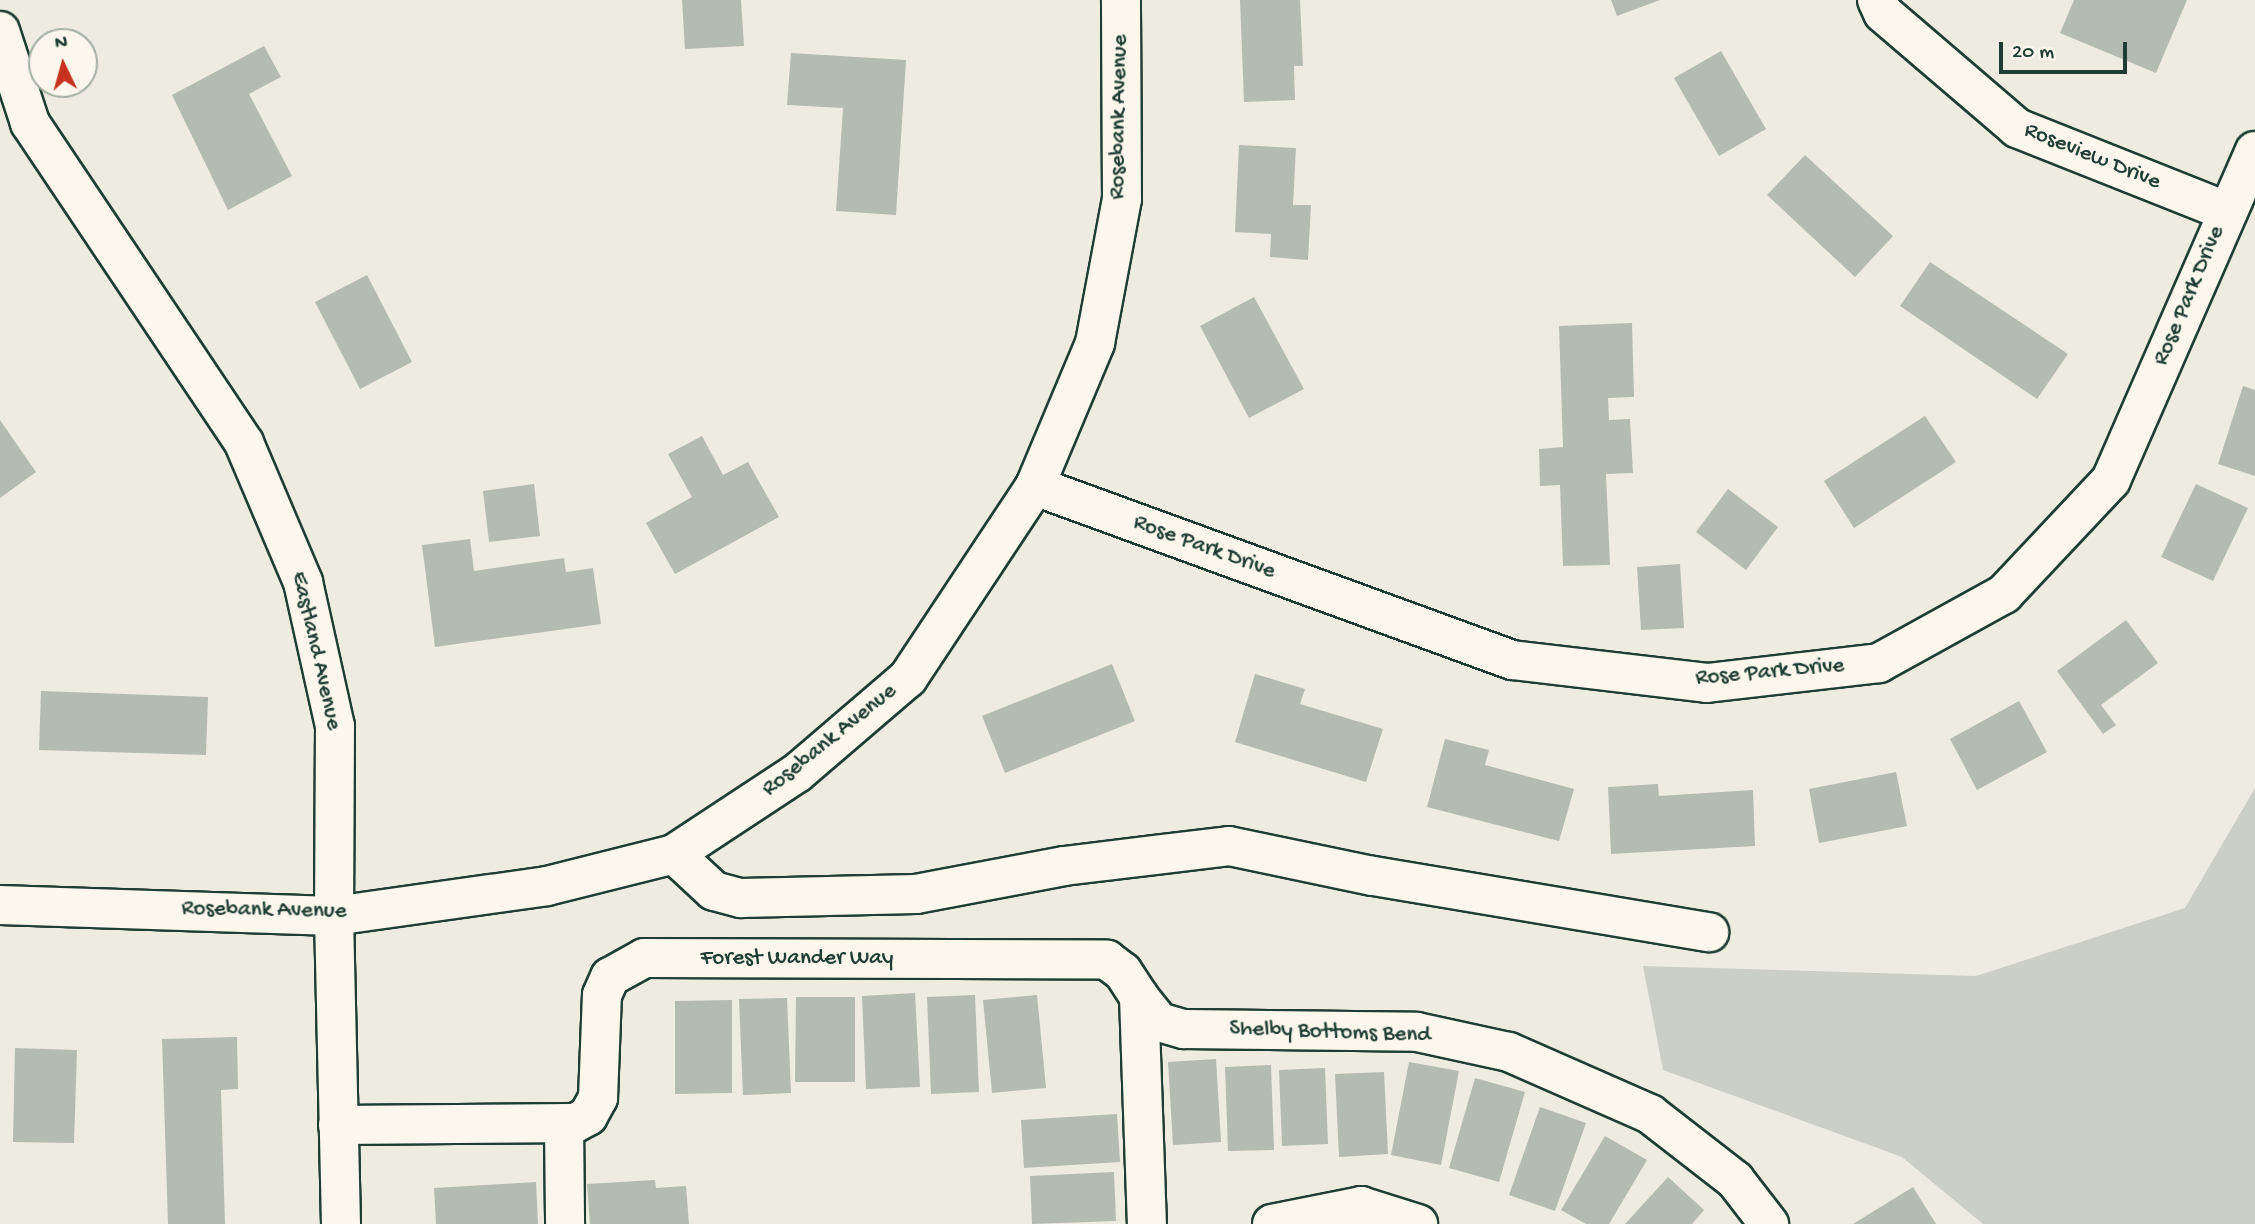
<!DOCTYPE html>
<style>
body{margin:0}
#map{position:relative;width:2255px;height:1224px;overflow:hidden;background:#eeece1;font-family:"Gochi Hand",sans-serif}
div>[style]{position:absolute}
.green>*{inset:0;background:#cbcfc4}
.building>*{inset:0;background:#b4bbb0}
.roads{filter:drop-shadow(2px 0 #1f3d34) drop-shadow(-2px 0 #1f3d34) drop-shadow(0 2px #1f3d34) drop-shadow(0 -2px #1f3d34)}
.minor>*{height:38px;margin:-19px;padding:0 19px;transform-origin:19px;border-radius:19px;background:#fbf7ec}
span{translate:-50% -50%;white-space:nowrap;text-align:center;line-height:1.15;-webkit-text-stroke:5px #fbf7ec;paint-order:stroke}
.street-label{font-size:23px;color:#1f3d34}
.north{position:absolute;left:28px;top:28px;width:70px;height:70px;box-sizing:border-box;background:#fbf7ec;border:2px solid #a3ada2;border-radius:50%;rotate:355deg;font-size:19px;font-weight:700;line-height:28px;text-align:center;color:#1f3d34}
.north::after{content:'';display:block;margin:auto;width:24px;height:32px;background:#c8321e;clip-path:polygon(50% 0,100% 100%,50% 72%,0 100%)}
.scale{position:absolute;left:1999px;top:42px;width:128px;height:32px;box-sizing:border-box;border:4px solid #1f3d34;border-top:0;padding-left:9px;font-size:21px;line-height:24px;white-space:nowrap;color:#1f3d34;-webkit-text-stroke:5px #fbf7ec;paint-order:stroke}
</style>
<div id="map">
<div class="green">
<div style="clip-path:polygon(2255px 788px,2255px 1224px,1983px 1224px,1902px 1157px,1663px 1070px,1643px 966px,1976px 976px,2185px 908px)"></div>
</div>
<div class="building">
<div style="clip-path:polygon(682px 0,741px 0,744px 46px,685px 49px)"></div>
<div style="clip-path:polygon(1240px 0,1300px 0,1303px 66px,1294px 66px,1295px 100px,1244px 102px)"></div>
<div style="clip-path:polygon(1611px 0,1660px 0,1617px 16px)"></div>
<div style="clip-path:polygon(2074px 0,2187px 0,2156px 73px,2060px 33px)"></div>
<div style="clip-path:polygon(264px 46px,281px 77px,249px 94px,292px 176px,228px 210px,172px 95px)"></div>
<div style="clip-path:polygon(1721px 51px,1766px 129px,1719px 156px,1674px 78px)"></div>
<div style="clip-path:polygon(791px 53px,906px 60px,896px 215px,836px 211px,843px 108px,787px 105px)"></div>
<div style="clip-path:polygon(1239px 145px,1296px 148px,1293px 205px,1311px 205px,1308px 260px,1270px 257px,1271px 234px,1235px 232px)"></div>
<div style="clip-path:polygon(1805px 155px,1893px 236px,1855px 277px,1767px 195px)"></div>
<div style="clip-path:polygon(1930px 262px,2068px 354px,2037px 399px,1900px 306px)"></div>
<div style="clip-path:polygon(367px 275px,412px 362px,360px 389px,315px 302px)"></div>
<div style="clip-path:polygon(1254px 297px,1304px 389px,1249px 418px,1200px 326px)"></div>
<div style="clip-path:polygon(1632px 323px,1634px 397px,1608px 398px,1609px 420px,1630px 419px,1633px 473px,1606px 474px,1610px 565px,1563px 566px,1560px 485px,1540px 486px,1539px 449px,1563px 447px,1559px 326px)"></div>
<div style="clip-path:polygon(2243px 386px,2255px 390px,2255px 476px,2218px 464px)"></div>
<div style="clip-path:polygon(1925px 416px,1956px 462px,1854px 528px,1824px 481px)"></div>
<div style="clip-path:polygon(0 420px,36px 472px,0 498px)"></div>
<div style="clip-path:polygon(702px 436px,723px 475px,748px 462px,779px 517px,675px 574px,646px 523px,692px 497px,668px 454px)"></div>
<div style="clip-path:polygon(534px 484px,540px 536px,489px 542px,483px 491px)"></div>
<div style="clip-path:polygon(2196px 484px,2248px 508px,2213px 581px,2161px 557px)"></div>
<div style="clip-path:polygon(1728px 489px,1778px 527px,1746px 570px,1696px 532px)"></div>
<div style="clip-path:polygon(470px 539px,474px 571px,564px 558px,566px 572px,593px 568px,601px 624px,435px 647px,422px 545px)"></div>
<div style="clip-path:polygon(1680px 564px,1684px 628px,1641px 630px,1637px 567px)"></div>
<div style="clip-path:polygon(2126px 620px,2158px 663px,2101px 705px,2116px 725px,2103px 734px,2057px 671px)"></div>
<div style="clip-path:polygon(1112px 664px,1135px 721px,1005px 773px,982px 716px)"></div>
<div style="clip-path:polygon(1255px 674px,1305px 689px,1300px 704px,1383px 729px,1366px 782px,1235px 742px)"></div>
<div style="clip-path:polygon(41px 691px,208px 697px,206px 755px,39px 750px)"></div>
<div style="clip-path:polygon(2019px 701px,2047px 752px,1977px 790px,1950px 739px)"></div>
<div style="clip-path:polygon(1445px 739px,1489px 750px,1485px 765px,1574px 789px,1559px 841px,1427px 807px)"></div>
<div style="clip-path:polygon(1896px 772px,1907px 826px,1819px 843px,1809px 789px)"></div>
<div style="clip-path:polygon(1658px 784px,1659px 796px,1753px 790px,1755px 846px,1611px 854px,1608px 787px)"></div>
<div style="clip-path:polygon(915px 993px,920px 1087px,866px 1089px,862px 996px)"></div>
<div style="clip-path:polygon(975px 995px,979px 1092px,931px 1094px,927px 997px)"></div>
<div style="clip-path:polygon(1037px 995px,1046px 1088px,992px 1093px,983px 1000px)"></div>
<div style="clip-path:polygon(796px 997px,855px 997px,855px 1082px,795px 1082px)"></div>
<div style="clip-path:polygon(787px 998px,791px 1093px,743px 1095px,739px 999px)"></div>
<div style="clip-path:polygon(732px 1000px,732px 1093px,675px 1094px,675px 1001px)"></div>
<div style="clip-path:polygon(237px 1037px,238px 1089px,221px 1090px,225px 1224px,168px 1224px,162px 1039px)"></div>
<div style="clip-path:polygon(15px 1048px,77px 1050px,74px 1143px,13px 1142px)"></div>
<div style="clip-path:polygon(1216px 1059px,1221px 1142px,1173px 1145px,1168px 1062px)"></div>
<div style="clip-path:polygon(1409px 1062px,1459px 1071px,1441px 1165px,1391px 1155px)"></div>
<div style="clip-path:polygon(1271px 1065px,1274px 1150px,1228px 1151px,1225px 1067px)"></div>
<div style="clip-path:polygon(1325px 1068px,1328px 1144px,1282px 1146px,1279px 1070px)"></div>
<div style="clip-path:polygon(1384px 1072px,1388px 1154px,1339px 1157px,1335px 1074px)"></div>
<div style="clip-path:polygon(1475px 1078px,1525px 1092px,1499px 1182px,1449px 1168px)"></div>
<div style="clip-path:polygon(1540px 1107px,1586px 1123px,1555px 1211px,1509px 1195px)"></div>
<div style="clip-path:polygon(1117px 1114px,1120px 1162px,1024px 1168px,1021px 1120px)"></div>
<div style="clip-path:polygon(1605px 1136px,1647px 1160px,1609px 1224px,1586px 1224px,1561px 1210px)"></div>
<div style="clip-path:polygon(1114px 1172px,1116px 1221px,1032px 1224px,1030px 1176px)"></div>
<div style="clip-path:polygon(1668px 1177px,1704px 1210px,1692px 1224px,1625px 1224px)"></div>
<div style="clip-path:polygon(655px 1180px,656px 1188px,686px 1186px,689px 1224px,590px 1224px,587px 1184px)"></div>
<div style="clip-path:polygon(536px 1182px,538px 1224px,436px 1224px,434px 1188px)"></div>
<div style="clip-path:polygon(1913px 1187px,1936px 1224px,1853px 1224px)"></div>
</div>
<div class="roads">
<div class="minor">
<div style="left:1877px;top:0;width:14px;rotate:65deg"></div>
<div style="left:1883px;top:13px;width:177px;rotate:40.6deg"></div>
<div style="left:2017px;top:128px;width:225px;rotate:21.7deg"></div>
<div style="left:0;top:31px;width:97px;rotate:71.9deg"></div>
<div style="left:30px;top:123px;width:385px;rotate:56.2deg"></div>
<div style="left:244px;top:443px;width:151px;rotate:67deg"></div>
<div style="left:303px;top:582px;width:148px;rotate:77.5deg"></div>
<div style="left:335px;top:726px;width:190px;rotate:90.3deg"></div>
<div style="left:334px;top:916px;width:308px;rotate:88.7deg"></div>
<div style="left:1035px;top:486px;width:508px;rotate:20.04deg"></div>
<div style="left:1512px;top:660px;width:196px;rotate:6.7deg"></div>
<div style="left:1707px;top:683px;width:173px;rotate:-6.6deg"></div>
<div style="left:1879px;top:663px;width:143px;rotate:-28.9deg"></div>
<div style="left:2004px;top:594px;width:156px;rotate:-46.8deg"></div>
<div style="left:2111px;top:480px;width:359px;rotate:-66.4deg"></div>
<div style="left:674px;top:854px;width:54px;rotate:42.8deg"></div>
<div style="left:714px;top:891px;width:28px;rotate:15deg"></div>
<div style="left:741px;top:898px;width:175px;rotate:-1.3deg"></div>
<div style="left:916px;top:894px;width:151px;rotate:-10.7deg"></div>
<div style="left:1064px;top:866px;width:166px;rotate:-6.9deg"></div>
<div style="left:1229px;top:846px;width:147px;rotate:11.8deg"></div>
<div style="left:1373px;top:876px;width:341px;rotate:9.5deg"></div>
<div style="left:0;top:905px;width:334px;rotate:1.9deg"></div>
<div style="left:334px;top:916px;width:215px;rotate:-8deg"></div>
<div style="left:547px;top:886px;width:131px;rotate:-14.1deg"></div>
<div style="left:674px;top:854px;width:147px;rotate:-33.4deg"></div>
<div style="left:797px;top:773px;width:146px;rotate:-40.6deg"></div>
<div style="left:908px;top:678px;width:230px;rotate:-56.5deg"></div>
<div style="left:1035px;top:486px;width:155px;rotate:-67.2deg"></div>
<div style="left:1095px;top:343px;width:147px;rotate:-79.4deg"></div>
<div style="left:1122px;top:199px;width:199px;rotate:-90.3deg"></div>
<div style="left:1139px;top:997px;width:32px;rotate:51deg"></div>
<div style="left:1159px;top:1022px;width:26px;rotate:16deg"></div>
<div style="left:1184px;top:1029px;width:233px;rotate:0.7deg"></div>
<div style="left:1417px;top:1032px;width:94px;rotate:12.3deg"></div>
<div style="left:1509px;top:1052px;width:154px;rotate:23.7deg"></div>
<div style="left:1650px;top:1114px;width:108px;rotate:37.8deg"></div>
<div style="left:1735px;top:1180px;width:56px;rotate:52.3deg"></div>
<div style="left:564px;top:1123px;width:101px;rotate:89.4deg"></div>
<div style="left:338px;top:1125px;width:237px;rotate:-0.5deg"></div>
<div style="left:575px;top:1123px;width:15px;rotate:-28deg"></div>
<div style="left:588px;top:1116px;width:21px;rotate:-61deg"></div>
<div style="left:598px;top:1098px;width:103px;rotate:-87.8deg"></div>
<div style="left:602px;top:995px;width:20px;rotate:-66deg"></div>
<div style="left:610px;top:977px;width:39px;rotate:-29deg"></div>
<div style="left:644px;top:958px;width:463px;rotate:0.2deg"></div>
<div style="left:1107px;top:960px;width:20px;rotate:37deg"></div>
<div style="left:1123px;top:972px;width:30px;rotate:57deg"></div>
<div style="left:1139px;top:997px;width:227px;rotate:88deg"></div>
<div style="left:1272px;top:1224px;width:91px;rotate:-11.4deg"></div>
<div style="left:1361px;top:1206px;width:60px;rotate:17.5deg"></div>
</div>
</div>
<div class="street-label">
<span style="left:1120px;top:117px;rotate:-89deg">Rosebank Avenue</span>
<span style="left:2092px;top:157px;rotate:22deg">Roseview Drive</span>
<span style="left:2190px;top:296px;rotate:-67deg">Rose Park Drive</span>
<span style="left:1204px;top:548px;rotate:20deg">Rose Park Drive</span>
<span style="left:315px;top:651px;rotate:77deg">Eastland Avenue</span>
<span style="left:1770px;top:673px;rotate:-5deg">Rose Park Drive</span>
<span style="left:830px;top:741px;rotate:-39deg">Rosebank Avenue</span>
<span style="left:264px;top:911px;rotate:1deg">Rosebank Avenue</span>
<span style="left:797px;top:959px">Forest Wander Way</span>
<span style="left:1330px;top:1033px;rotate:2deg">Shelby Bottoms Bend</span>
</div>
<div class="north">N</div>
<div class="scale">20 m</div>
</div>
